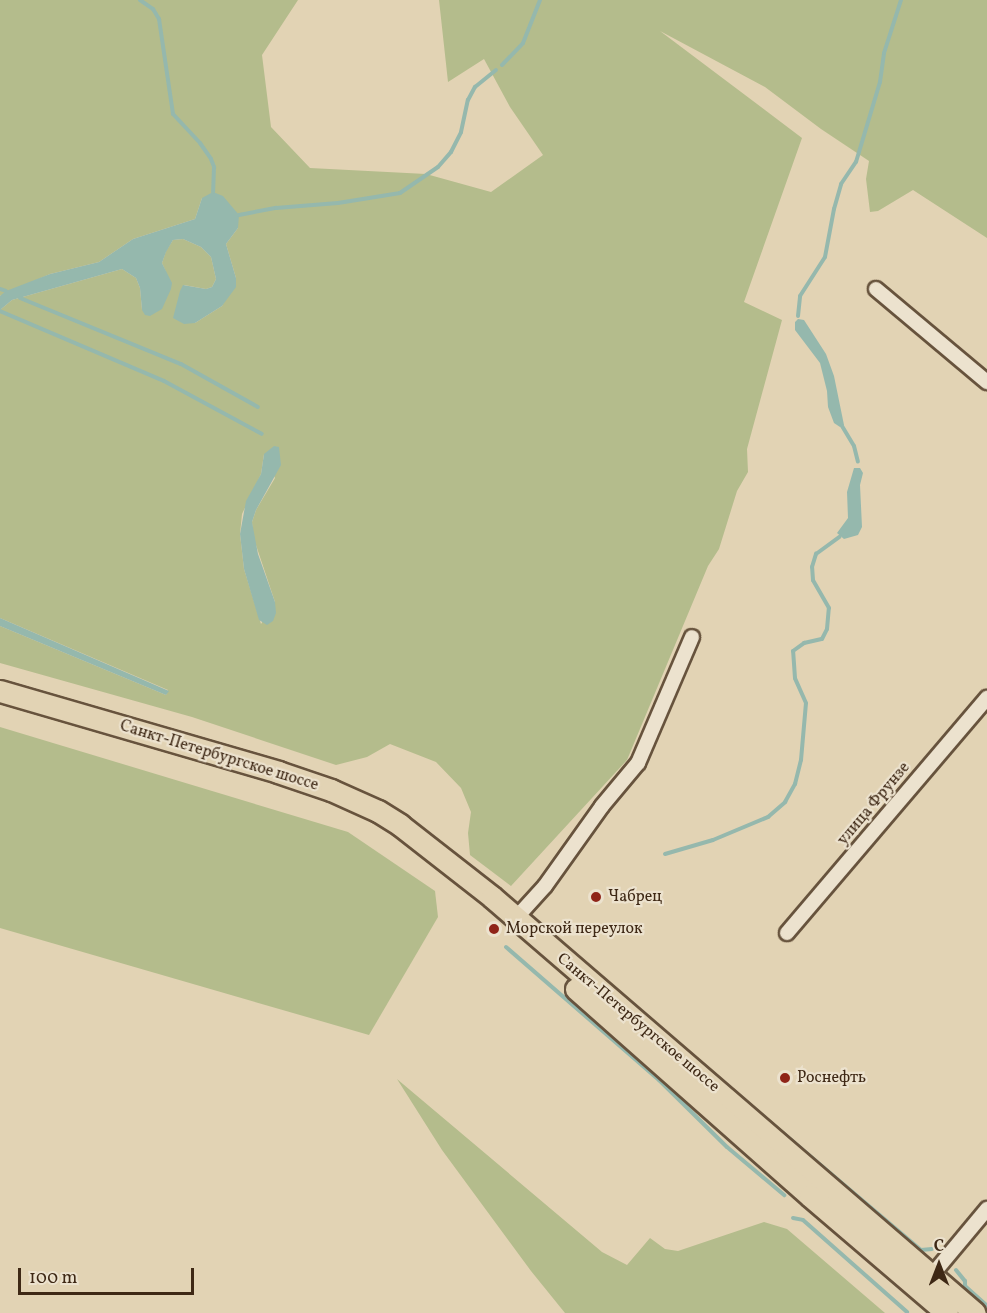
<!DOCTYPE html>
<meta charset="utf-8">
<style>
body{margin:0}
#map{position:relative;width:987px;height:1313px;overflow:hidden;background:#e2d3b4;font-family:Vollkorn,serif}
div>[style]{position:absolute}
.green>*{inset:0;background:#b4bc8c}
.water>*{inset:0;background:#95b8ad}
.stream>*{height:4px;margin:-2px;padding:0 2px;transform-origin:2px;border-radius:2px;background:#95b8ad}
.roads{filter:drop-shadow(2px 0 #67533d) drop-shadow(-2px 0 #67533d) drop-shadow(0 2px #67533d) drop-shadow(0 -2px #67533d)}
.minor>*{height:14px;margin:-7px;padding:0 7px;transform-origin:7px;border-radius:7px;background:#ece2ce}
.primary>*{height:21px;margin:-10.5px;padding:0 10.5px;transform-origin:10.5px;border-radius:10.5px;background:#e2d3b4}
.dots>*{width:16px;height:16px;translate:-50% -50%;box-sizing:border-box;border:3px solid #ece2ce;border-radius:50%}
span{translate:-50% -50%;white-space:nowrap;text-align:center;line-height:1.15;-webkit-text-stroke:4.5px #ece2ce;paint-order:stroke}
.street-label{font-size:16px;color:#3e2815}
.poi-label{font-size:16px;color:#3e2815}
.left{translate:0 -50%;text-align:left}
.north{position:absolute;left:909px;top:1235px;width:60px;height:60px;-webkit-text-stroke:4px #ece2ce;paint-order:stroke;rotate:0deg;font-size:16px;font-weight:700;line-height:24px;text-align:center;color:#3e2815}
.north::after{content:'';display:block;margin:auto;width:21px;height:27px;background:#3e2815;clip-path:polygon(50% 0,100% 100%,50% 72%,0 100%)}
.scale{position:absolute;left:18px;top:1268px;width:176px;height:27px;box-sizing:border-box;border:3px solid #3e2815;border-top:0;padding-left:8px;font-size:18px;line-height:21px;white-space:nowrap;color:#3e2815;-webkit-text-stroke:4px #ece2ce;paint-order:stroke}
</style>
<div id="map">
<div class="green">
<div style="clip-path:polygon(evenodd,0 0,298px 0,262px 55px,271px 127px,310px 168px,426px 174px,491px 192px,543px 155px,510px 107px,484px 59px,448px 82px,439px 0,987px 0,987px 238px,913px 190px,878px 211px,870px 212px,866px 179px,869px 161px,821px 129px,765px 87px,660px 31px,802px 138px,744px 302px,782px 320px,747px 449px,748px 472px,737px 491px,719px 549px,708px 566px,627px 760px,511px 886px,470px 855px,468px 833px,471px 812px,461px 788px,436px 762px,390px 744px,367px 757px,336px 765px,192px 717px,0 663px,0 626px,166px 695px,168px 690px,0 618px,0 310px,12px 300px,122px 269px,136px 278px,140px 288px,142px 310px,166px 272px,162px 263px,166px 251px,173px 240px,183px 239px,201px 247px,211px 257px,216px 279px,212px 287px,206px 289px,184px 285px,195px 323px,222px 306px,236px 278px,226px 244px,238px 228px,202px 198px,195px 219px,133px 239px,99px 262px,50px 274px,0 296px,0 0,264px 454px,275px 478px,256px 510px,252px 522px,253px 536px,275px 602px,261px 624px,244px 569px,240px 534px,242px 514px,261px 474px,264px 454px)"></div>
<div style="clip-path:polygon(0 727px,348px 832px,435px 891px,438px 917px,369px 1035px,0 928px)"></div>
<div style="clip-path:polygon(397px 1079px,602px 1252px,627px 1265px,650px 1238px,665px 1249px,678px 1251px,764px 1222px,787px 1229px,885px 1313px,565px 1313px,531px 1271px,442px 1150px)"></div>
</div>
<div class="water">
<div style="clip-path:polygon(213px 192px,223px 196px,239px 215px,238px 228px,226px 244px,236px 278px,236px 287px,222px 306px,195px 323px,184px 324px,173px 318px,180px 291px,183px 285px,206px 289px,212px 287px,216px 279px,211px 257px,201px 247px,183px 239px,173px 240px,166px 252px,162px 263px,172px 283px,171px 289px,162px 309px,150px 316px,145px 315px,142px 310px,140px 288px,136px 278px,122px 269px,12px 300px,0 310px,0 296px,6px 291px,50px 274px,99px 262px,133px 239px,195px 219px,202px 198px)"></div>
<div style="clip-path:polygon(798px 319px,804px 320px,826px 354px,834px 376px,844px 425px,840px 427px,834px 423px,828px 407px,827px 391px,820px 363px,795px 330px,795px 322px)"></div>
<div style="clip-path:polygon(274px 446px,279px 447px,281px 465px,256px 510px,252px 522px,258px 554px,275px 602px,276px 613px,273px 621px,267px 625px,259px 620px,244px 569px,240px 534px,246px 501px,261px 474px,264px 454px)"></div>
<div style="clip-path:polygon(854px 468px,860px 468px,863px 473px,860px 485px,862px 527px,858px 535px,844px 539px,837px 533px,848px 518px,847px 492px)"></div>
<div style="clip-path:polygon(0 618px,169px 691px,166px 695px,0 626px)"></div>
</div>
<div class="stream">
<div style="left:140px;top:0;width:16px;rotate:35deg"></div>
<div style="left:153px;top:9px;width:12px;rotate:59deg"></div>
<div style="left:159px;top:19px;width:96px;rotate:81.6deg"></div>
<div style="left:173px;top:114px;width:40px;rotate:47deg"></div>
<div style="left:200px;top:143px;width:19px;rotate:55deg"></div>
<div style="left:211px;top:159px;width:9px;rotate:69deg"></div>
<div style="left:214px;top:167px;width:25px;rotate:92deg"></div>
<div style="left:502px;top:65px;width:30px;rotate:-46deg"></div>
<div style="left:523px;top:43px;width:46px;rotate:-68.4deg"></div>
<div style="left:239px;top:215px;width:38px;rotate:-11deg"></div>
<div style="left:276px;top:208px;width:62px;rotate:-4.6deg"></div>
<div style="left:338px;top:203px;width:63px;rotate:-9.2deg"></div>
<div style="left:400px;top:193px;width:46px;rotate:-34.4deg"></div>
<div style="left:438px;top:167px;width:20px;rotate:-49deg"></div>
<div style="left:451px;top:152px;width:22px;rotate:-63deg"></div>
<div style="left:461px;top:132px;width:33px;rotate:-78deg"></div>
<div style="left:468px;top:100px;width:15px;rotate:-62deg"></div>
<div style="left:475px;top:87px;width:27px;rotate:-39deg"></div>
<div style="left:0;top:289px;width:6px;rotate:18deg"></div>
<div style="left:20px;top:298px;width:174px;rotate:22.3deg"></div>
<div style="left:181px;top:364px;width:88px;rotate:29.2deg"></div>
<div style="left:0;top:311px;width:178px;rotate:23.1deg"></div>
<div style="left:164px;top:381px;width:111px;rotate:28.4deg"></div>
<div style="left:798px;top:316px;width:20px;rotate:-84deg"></div>
<div style="left:800px;top:296px;width:46px;rotate:-57.3deg"></div>
<div style="left:825px;top:257px;width:49px;rotate:-79.4deg"></div>
<div style="left:834px;top:209px;width:26px;rotate:-74deg"></div>
<div style="left:841px;top:184px;width:27px;rotate:-56deg"></div>
<div style="left:856px;top:162px;width:84px;rotate:-73.3deg"></div>
<div style="left:880px;top:82px;width:29px;rotate:-82deg"></div>
<div style="left:884px;top:53px;width:56px;rotate:-72.2deg"></div>
<div style="left:842px;top:426px;width:23px;rotate:59deg"></div>
<div style="left:854px;top:446px;width:16px;rotate:76deg"></div>
<div style="left:665px;top:854px;width:50px;rotate:-16.3deg"></div>
<div style="left:713px;top:840px;width:60px;rotate:-22.7deg"></div>
<div style="left:768px;top:817px;width:23px;rotate:-41deg"></div>
<div style="left:785px;top:802px;width:21px;rotate:-61deg"></div>
<div style="left:795px;top:784px;width:25px;rotate:-76deg"></div>
<div style="left:801px;top:760px;width:57px;rotate:-85deg"></div>
<div style="left:806px;top:703px;width:27px;rotate:-114deg"></div>
<div style="left:795px;top:678px;width:27px;rotate:-94deg"></div>
<div style="left:793px;top:651px;width:14px;rotate:-36deg"></div>
<div style="left:804px;top:643px;width:18px;rotate:-13deg"></div>
<div style="left:822px;top:639px;width:11px;rotate:-63deg"></div>
<div style="left:827px;top:629px;width:21px;rotate:-85deg"></div>
<div style="left:829px;top:608px;width:32px;rotate:-120deg"></div>
<div style="left:813px;top:580px;width:13px;rotate:-94deg"></div>
<div style="left:812px;top:567px;width:14px;rotate:-73deg"></div>
<div style="left:816px;top:554px;width:29px;rotate:-36deg"></div>
<div style="left:506px;top:947px;width:203px;rotate:41deg"></div>
<div style="left:659px;top:1080px;width:95px;rotate:44.6deg"></div>
<div style="left:727px;top:1147px;width:75px;rotate:40.1deg"></div>
<div style="left:731px;top:1089px;width:249px;rotate:40.3deg"></div>
<div style="left:921px;top:1250px;width:11px;rotate:-5deg"></div>
<div style="left:793px;top:1218px;width:10px;rotate:11deg"></div>
<div style="left:803px;top:1220px;width:139px;rotate:41.5deg"></div>
<div style="left:956px;top:1270px;width:14px;rotate:51deg"></div>
<div style="left:965px;top:1281px;width:5px;rotate:90deg"></div>
<div style="left:965px;top:1286px;width:30px;rotate:42deg"></div>
</div>
<div class="roads">
<div class="minor">
<div style="left:876px;top:289px;width:145px;rotate:40deg"></div>
<div style="left:516px;top:918px;width:43px;rotate:-47.8deg"></div>
<div style="left:545px;top:886px;width:98px;rotate:-54.5deg"></div>
<div style="left:602px;top:806px;width:56px;rotate:-50.1deg"></div>
<div style="left:638px;top:763px;width:137px;rotate:-66.8deg"></div>
<div style="left:787px;top:933px;width:309px;rotate:-49.6deg"></div>
<div style="left:927px;top:1281px;width:94px;rotate:-50.2deg"></div>
</div>
<div class="primary">
<div style="left:0;top:691px;width:290px;rotate:16.2deg"></div>
<div style="left:278px;top:772px;width:56px;rotate:18.8deg"></div>
<div style="left:331px;top:790px;width:51px;rotate:24.1deg"></div>
<div style="left:378px;top:811px;width:26px;rotate:32deg"></div>
<div style="left:400px;top:825px;width:117px;rotate:38deg"></div>
<div style="left:492px;top:897px;width:637px;rotate:40.74deg"></div>
<div style="left:576px;top:989px;width:312px;rotate:41.5deg"></div>
<div style="left:810px;top:1196px;width:180px;rotate:40.5deg"></div>
</div>
</div>
<div class="dots">
<div style="left:596px;top:897px;background:#8f2418"></div>
<div style="left:494px;top:929px;background:#8f2418"></div>
<div style="left:785px;top:1078px;background:#8f2418"></div>
</div>
<div class="street-label">
<span style="left:219px;top:756px;rotate:17deg">Санкт-Петербургское шоссе</span>
<span style="left:874px;top:804px;rotate:-50deg">улица Фрунзе</span>
<span style="left:638px;top:1023px;rotate:40deg">Санкт-Петербургское шоссе</span>
</div>
<div class="poi-label">
<span class="left" style="left:608px;top:897px">Чабрец</span>
<span class="left" style="left:506px;top:929px">Морской переулок</span>
<span class="left" style="left:797px;top:1078px">Роснефть</span>
</div>
<div class="north">С</div>
<div class="scale">100 m</div>
</div>
